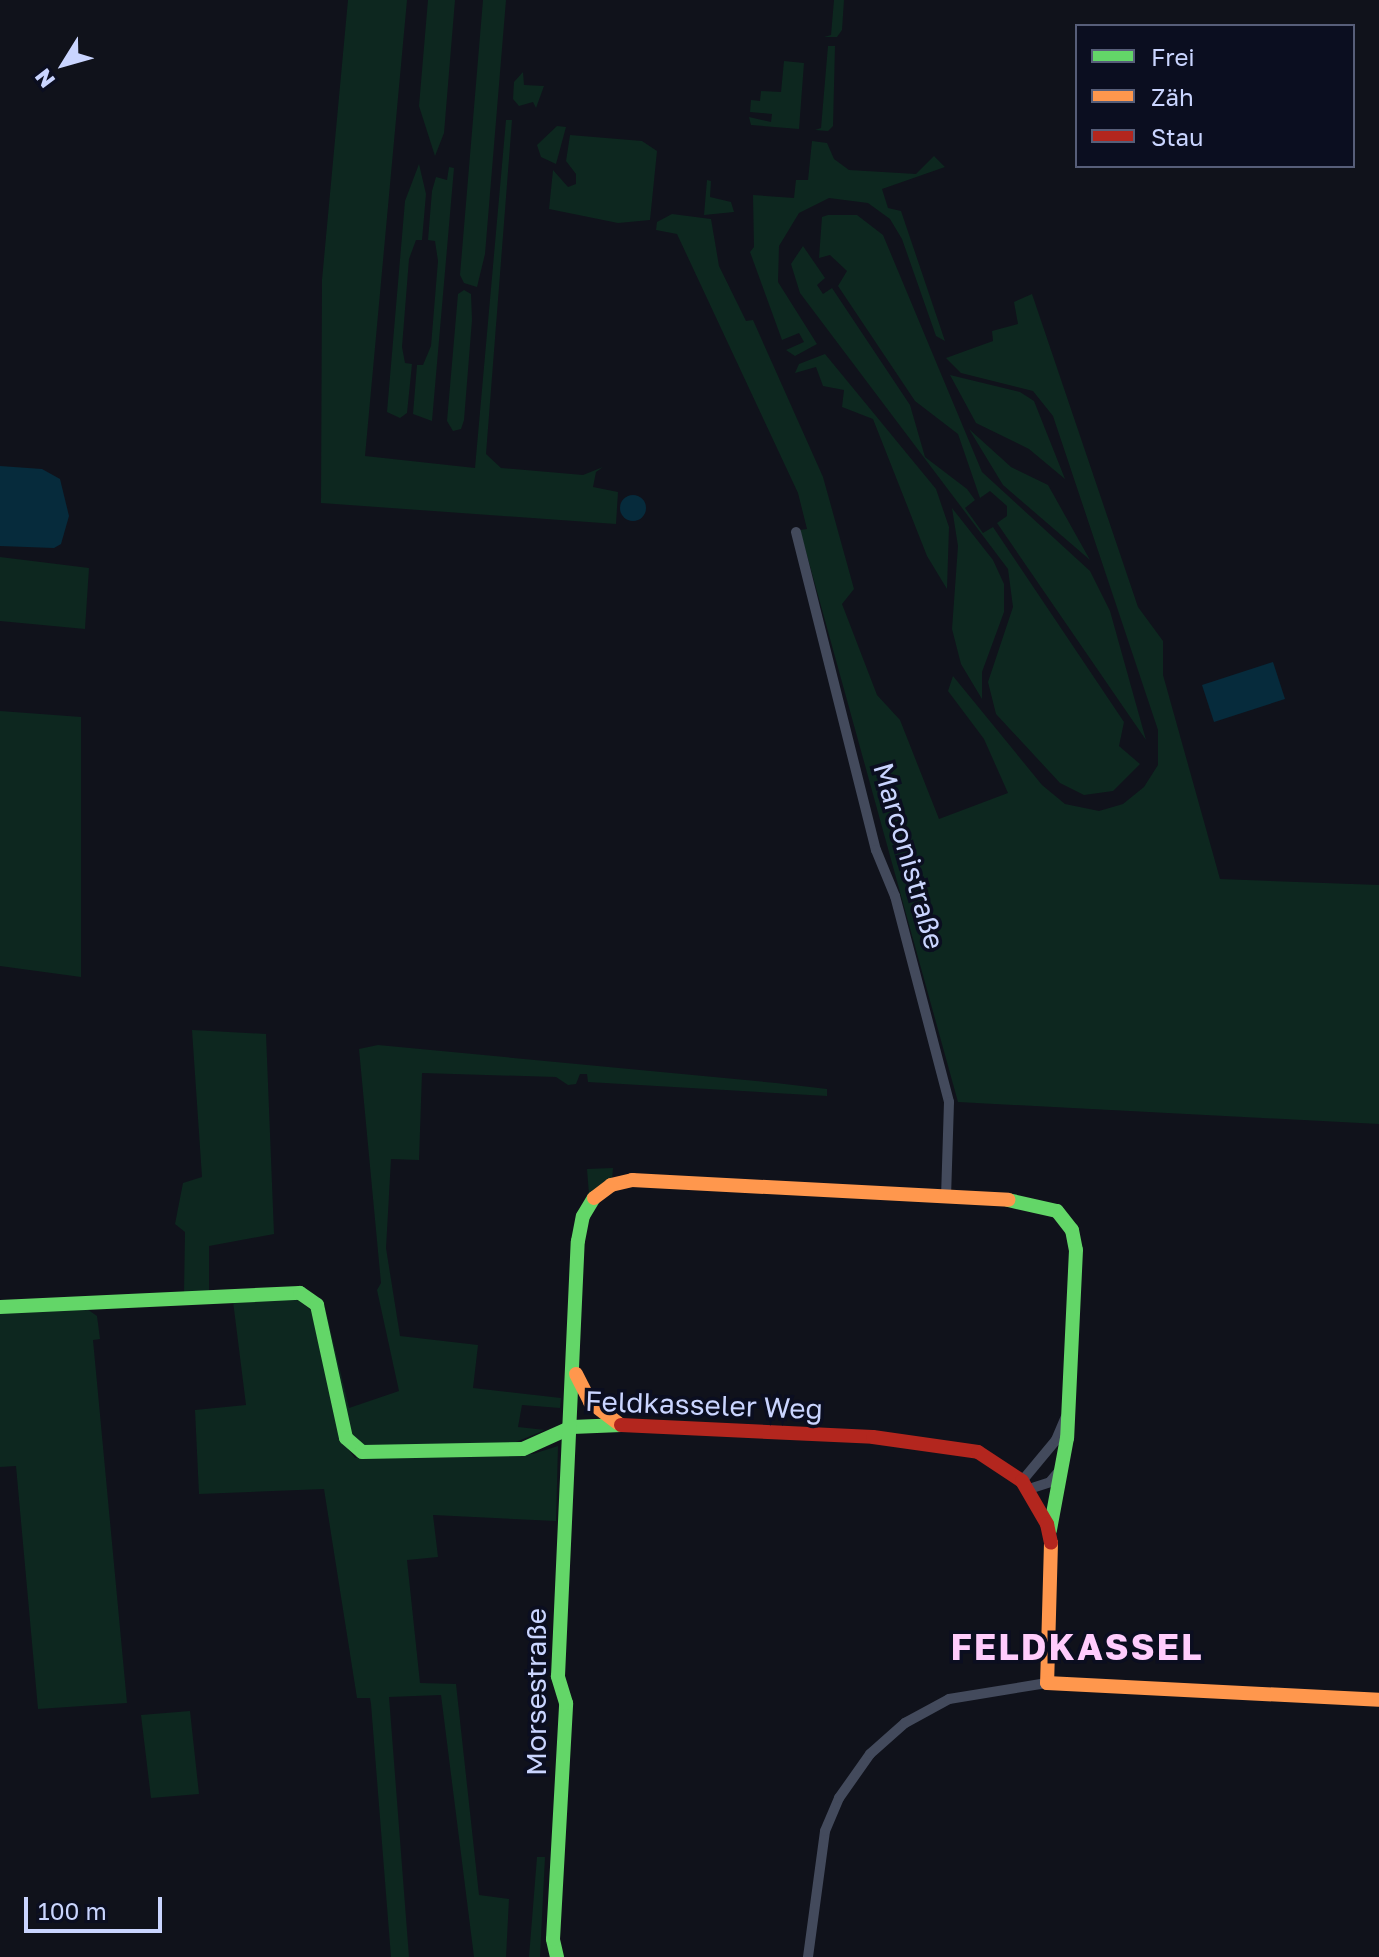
<!DOCTYPE html>
<meta charset="utf-8">
<style>
body{margin:0}
#map{position:relative;width:1379px;height:1957px;overflow:hidden;background:#10121b;font-family:"Golos Text",sans-serif}
div>[style]{position:absolute}
.green>*{inset:0;background:#0d271f}
.water>*{inset:0;background:#062b3c}
.round{border-radius:50%}
.street>*{height:10px;margin:-5px;padding:0 5px;transform-origin:5px;border-radius:5px;background:#434a5c}
.fast>*{height:14px;margin:-7px;padding:0 7px;transform-origin:7px;border-radius:7px;background:#63d668}
.slow>*{height:14px;margin:-7px;padding:0 7px;transform-origin:7px;border-radius:7px;background:#ff974d}
.jam>*{height:14px;margin:-7px;padding:0 7px;transform-origin:7px;border-radius:7px;background:#b3261e}
span{translate:-50% -50%;white-space:nowrap;text-align:center;line-height:1.15;-webkit-text-stroke:7px #0b0e20;paint-order:stroke}
.street-label{font-size:28px;color:#cad5ff}
.district-label{font-size:36px;color:#ffccfd;font-weight:700;letter-spacing:2px}
.legend{position:absolute;left:1075px;top:24px;width:280px;height:144px;box-sizing:border-box;background:#0b0e20;border:2px solid #575e79;margin:0;padding:10px 14px;list-style:none;font-size:24px;color:#cad5ff}
.legend li{display:flex;align-items:center;gap:16px;height:40px}
.legend b{width:40px;border:2px solid #575e79}
.north{position:absolute;left:24px;top:24px;width:80px;height:80px;-webkit-text-stroke:6px #0b0e20;paint-order:stroke;rotate:233deg;font-size:22px;font-weight:700;line-height:32px;text-align:center;color:#cad5ff}
.north::after{content:'';display:block;margin:auto;width:28px;height:36px;background:#cad5ff;clip-path:polygon(50% 0,100% 100%,50% 72%,0 100%)}
.scale{position:absolute;left:24px;top:1897px;width:138px;height:36px;box-sizing:border-box;border:4px solid #cad5ff;border-top:0;padding-left:10px;font-size:24px;line-height:28px;white-space:nowrap;color:#cad5ff;-webkit-text-stroke:6px #0b0e20;paint-order:stroke}
</style>
<div id="map">
<div class="green">
<div style="clip-path:polygon(348px 0,407px 0,365px 456px,475px 468px,506px 120px,512px 120px,486px 454px,501px 468px,583px 475px,603px 467px,596px 472px,593px 487px,618px 492px,616px 524px,321px 503px,322px 280px)"></div>
<div style="clip-path:polygon(428px 0,455px 0,444px 133px,435px 156px,419px 106px)"></div>
<div style="clip-path:polygon(483px 0,506px 0,485px 254px,477px 287px,464px 283px,460px 275px)"></div>
<div style="clip-path:polygon(834px 0,844px 0,842px 30px,837px 37px,824px 37px,831px 35px)"></div>
<div style="clip-path:polygon(828px 46px,835px 46px,833px 126px,828px 131px,815px 130px,821px 128px)"></div>
<div style="clip-path:polygon(784px 61px,804px 63px,799px 129px,751px 125px,749px 117px,771px 122px,772px 114px,750px 112px,751px 100px,760px 101px,761px 91px,781px 92px)"></div>
<div style="clip-path:polygon(523px 72px,524px 85px,544px 86px,536px 108px,533px 102px,519px 106px,513px 99px,514px 82px)"></div>
<div style="clip-path:polygon(557px 126px,566px 127px,556px 164px,541px 157px,537px 145px)"></div>
<div style="clip-path:polygon(570px 135px,642px 141px,657px 151px,650px 220px,618px 223px,549px 209px,553px 170px,568px 187px,576px 184px,576px 174px,566px 161px)"></div>
<div style="clip-path:polygon(812px 141px,827px 143px,834px 159px,849px 170px,916px 174px,934px 156px,945px 167px,882px 189px,888px 208px,901px 211px,945px 341px,936px 336px,902px 239px,890px 219px,868px 203px,829px 198px,799px 213px,779px 246px,778px 282px,817px 344px,795px 356px,786px 350px,804px 342px,799px 333px,782px 340px,750px 252px,754px 247px,753px 195px,794px 198px,796px 180px,808px 180px)"></div>
<div style="clip-path:polygon(419px 164px,426px 194px,422px 240px,416px 240px,409px 259px,402px 347px,405px 363px,412px 364px,407px 413px,400px 418px,387px 412px,405px 201px)"></div>
<div style="clip-path:polygon(449px 167px,454px 168px,432px 421px,413px 414px,417px 365px,423px 365px,431px 346px,438px 261px,435px 241px,428px 240px,432px 191px,436px 177px,447px 180px)"></div>
<div style="clip-path:polygon(707px 180px,711px 181px,710px 197px,731px 202px,734px 212px,704px 215px)"></div>
<div style="clip-path:polygon(672px 214px,711px 219px,719px 266px,746px 321px,753px 320px,823px 477px,854px 589px,842px 604px,877px 695px,900px 720px,939px 819px,1008px 793px,984px 739px,948px 691px,953px 676px,1042px 785px,1065px 804px,1099px 811px,1123px 804px,1144px 787px,1158px 765px,1158px 730px,1053px 416px,1033px 391px,961px 373px,946px 358px,993px 341px,992px 331px,1018px 324px,1014px 302px,1032px 294px,1138px 607px,1163px 641px,1163px 675px,1220px 879px,1379px 885px,1379px 1124px,958px 1102px,800px 530px,807px 529px,798px 493px,677px 234px,656px 230px,657px 222px)"></div>
<div style="clip-path:polygon(828px 215px,857px 215px,883px 235px,982px 472px,1090px 571px,1110px 611px,1146px 740px,997px 523px,1007px 516px,1007px 506px,990px 491px,980px 498px,958px 434px,915px 401px,838px 286px,847px 271px,830px 255px,819px 258px,822px 217px)"></div>
<div style="clip-path:polygon(803px 246px,825px 278px,817px 285px,823px 294px,832px 288px,910px 405px,925px 457px,967px 489px,975px 500px,965px 508px,983px 533px,993px 527px,1124px 722px,1119px 746px,1140px 764px,1113px 791px,1084px 795px,1060px 783px,996px 714px,988px 682px,1013px 607px,1008px 569px,800px 293px,791px 264px)"></div>
<div style="clip-path:polygon(464px 290px,471px 294px,472px 320px,464px 420px,461px 429px,453px 431px,447px 421px,458px 294px)"></div>
<div style="clip-path:polygon(825px 354px,936px 489px,949px 527px,947px 589px,927px 556px,873px 419px,842px 407px,844px 390px,823px 386px,816px 367px,795px 373px,799px 364px)"></div>
<div style="clip-path:polygon(950px 375px,1020px 392px,1034px 401px,1065px 479px,1029px 449px,976px 423px)"></div>
<div style="clip-path:polygon(969px 429px,1011px 467px,1048px 485px,1090px 560px,1003px 485px)"></div>
<div style="clip-path:polygon(952px 508px,993px 560px,1004px 584px,1004px 612px,982px 672px,982px 699px,961px 664px,952px 629px,958px 546px)"></div>
<div style="clip-path:polygon(0 557px,89px 568px,85px 629px,0 621px)"></div>
<div style="clip-path:polygon(0 711px,81px 717px,81px 977px,0 966px)"></div>
<div style="clip-path:polygon(192px 1030px,266px 1034px,274px 1234px,209px 1246px,209px 1291px,184px 1293px,185px 1232px,175px 1224px,183px 1183px,202px 1177px)"></div>
<div style="clip-path:polygon(378px 1045px,776px 1083px,827px 1089px,827px 1096px,588px 1082px,587px 1074px,580px 1074px,576px 1084px,568px 1085px,556px 1077px,422px 1073px,419px 1160px,391px 1159px,386px 1248px,400px 1336px,478px 1345px,473px 1388px,561px 1398px,560px 1408px,522px 1405px,518px 1427px,545px 1430px,511px 1444px,364px 1447px,352px 1438px,324px 1303px,349px 1408px,399px 1391px,377px 1290px,381px 1283px,359px 1049px)"></div>
<div style="clip-path:polygon(613px 1168px,612px 1180px,589px 1194px,587px 1169px)"></div>
<div style="clip-path:polygon(295px 1298px,311px 1310px,340px 1439px,355px 1458px,533px 1454px,558px 1446px,556px 1521px,433px 1515px,438px 1557px,407px 1560px,420px 1683px,456px 1684px,479px 1895px,509px 1899px,506px 1957px,474px 1957px,441px 1695px,389px 1697px,409px 1957px,391px 1957px,371px 1704px,370px 1698px,357px 1698px,324px 1489px,199px 1494px,195px 1410px,246px 1405px,233px 1301px)"></div>
<div style="clip-path:polygon(87px 1309px,97px 1316px,100px 1339px,93px 1340px,127px 1703px,38px 1709px,16px 1466px,0 1467px,0 1312px)"></div>
<div style="clip-path:polygon(190px 1711px,199px 1794px,151px 1798px,141px 1715px)"></div>
<div style="clip-path:polygon(537px 1857px,545px 1857px,540px 1957px,529px 1957px)"></div>
</div>
<div class="water">
<div style="clip-path:polygon(0 466px,42px 469px,60px 479px,69px 516px,61px 544px,54px 548px,0 546px)"></div>
<div class="round" style="left:620px;top:495px;width:26px;height:26px"></div>
<div style="clip-path:polygon(1273px 662px,1285px 699px,1214px 722px,1202px 685px)"></div>
</div>
<div class="street">
<div style="left:796px;top:532px;width:328px;rotate:75.9deg"></div>
<div style="left:876px;top:850px;width:50px;rotate:67.6deg"></div>
<div style="left:895px;top:896px;width:213px;rotate:75.3deg"></div>
<div style="left:949px;top:1102px;width:94px;rotate:91.8deg"></div>
<div style="left:1022px;top:1481px;width:53px;rotate:-50.3deg"></div>
<div style="left:1056px;top:1440px;width:25px;rotate:-67deg"></div>
<div style="left:1029px;top:1489px;width:22px;rotate:-18deg"></div>
<div style="left:1050px;top:1482px;width:16px;rotate:-50deg"></div>
<div style="left:808px;top:1957px;width:127px;rotate:-82.3deg"></div>
<div style="left:825px;top:1831px;width:36px;rotate:-67deg"></div>
<div style="left:839px;top:1798px;width:54px;rotate:-54.8deg"></div>
<div style="left:870px;top:1754px;width:47px;rotate:-41.5deg"></div>
<div style="left:905px;top:1723px;width:50px;rotate:-28.6deg"></div>
<div style="left:949px;top:1699px;width:99px;rotate:-9.3deg"></div>
</div>
<div class="fast">
<div style="left:1008px;top:1200px;width:50px;rotate:12.7deg"></div>
<div style="left:1057px;top:1211px;width:24px;rotate:52deg"></div>
<div style="left:1072px;top:1230px;width:20px;rotate:79deg"></div>
<div style="left:1076px;top:1250px;width:188px;rotate:92.7deg"></div>
<div style="left:1067px;top:1438px;width:94px;rotate:100.5deg"></div>
<div style="left:0;top:1307px;width:300px;rotate:-2.7deg"></div>
<div style="left:300px;top:1293px;width:21px;rotate:35deg"></div>
<div style="left:317px;top:1305px;width:136px;rotate:77.7deg"></div>
<div style="left:346px;top:1438px;width:21px;rotate:41deg"></div>
<div style="left:362px;top:1452px;width:161px;rotate:-1.1deg"></div>
<div style="left:523px;top:1449px;width:54px;rotate:-24.2deg"></div>
<div style="left:572px;top:1427px;width:49px;rotate:-2.3deg"></div>
<div style="left:557px;top:1957px;width:18px;rotate:-103deg"></div>
<div style="left:553px;top:1939px;width:236px;rotate:-86.8deg"></div>
<div style="left:566px;top:1703px;width:28px;rotate:-107deg"></div>
<div style="left:558px;top:1676px;width:435px;rotate:-87.4deg"></div>
<div style="left:578px;top:1241px;width:25px;rotate:-79deg"></div>
<div style="left:583px;top:1216px;width:21px;rotate:-59deg"></div>
</div>
<div class="slow">
<div style="left:594px;top:1198px;width:21px;rotate:-37deg"></div>
<div style="left:611px;top:1185px;width:22px;rotate:-13deg"></div>
<div style="left:632px;top:1180px;width:377px;rotate:3deg"></div>
<div style="left:576px;top:1374px;width:31px;rotate:63deg"></div>
<div style="left:590px;top:1402px;width:35px;rotate:37deg"></div>
<div style="left:1051px;top:1543px;width:140px;rotate:91.6deg"></div>
<div style="left:1047px;top:1683px;width:332px;rotate:2.9deg"></div>
</div>
<div class="jam">
<div style="left:621px;top:1425px;width:252px;rotate:2.7deg"></div>
<div style="left:873px;top:1437px;width:106px;rotate:8.1deg"></div>
<div style="left:978px;top:1452px;width:53px;rotate:33.4deg"></div>
<div style="left:1022px;top:1481px;width:50px;rotate:59.8deg"></div>
<div style="left:1047px;top:1524px;width:19px;rotate:78deg"></div>
</div>
<div class="street-label">
<span style="left:909px;top:856px;rotate:74deg">Marconistraße</span>
<span style="left:704px;top:1405px;rotate:2deg">Feldkasseler Weg</span>
<span style="left:536px;top:1692px;rotate:-90deg">Morsestraße</span>
</div>
<div class="district-label">
<span style="left:1077px;top:1647px">FELDKASSEL</span>
</div>
<ul class="legend">
<li><b style="height:10px;background:#63d668"></b>Frei</li>
<li><b style="height:10px;background:#ff974d"></b>Zäh</li>
<li><b style="height:10px;background:#b3261e"></b>Stau</li>
</ul>
<div class="north">N</div>
<div class="scale">100 m</div>
</div>
